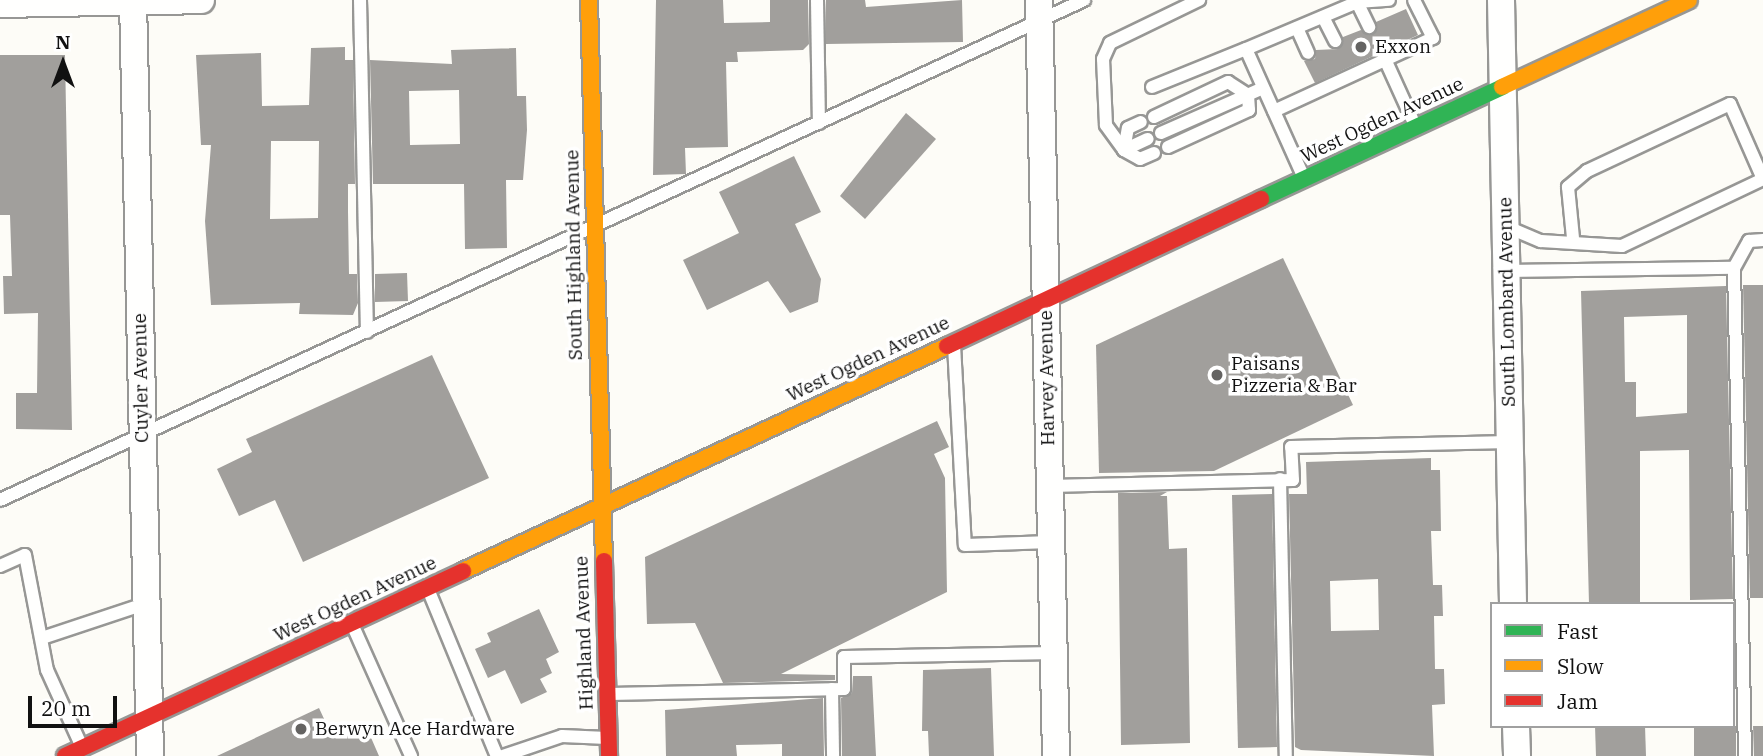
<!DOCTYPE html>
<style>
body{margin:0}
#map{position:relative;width:1763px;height:756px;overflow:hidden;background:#fdfcf7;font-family:"IBM Plex Serif",serif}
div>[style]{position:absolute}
.building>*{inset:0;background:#a19f9c}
.roads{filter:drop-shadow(2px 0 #979795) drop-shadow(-2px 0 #979795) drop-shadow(0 2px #979795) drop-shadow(0 -2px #979795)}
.lane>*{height:12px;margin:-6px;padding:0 6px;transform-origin:6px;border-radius:6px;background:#fffffe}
.street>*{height:26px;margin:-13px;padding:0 13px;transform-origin:13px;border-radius:13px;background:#fffffe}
.fast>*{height:16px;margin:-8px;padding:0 8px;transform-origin:8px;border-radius:8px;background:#30b455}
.slow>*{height:16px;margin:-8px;padding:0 8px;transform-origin:8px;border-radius:8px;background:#ff9f0a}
.jam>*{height:16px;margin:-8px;padding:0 8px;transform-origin:8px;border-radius:8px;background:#e5322d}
.dots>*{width:19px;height:19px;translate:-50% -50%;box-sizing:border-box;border:4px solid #fff;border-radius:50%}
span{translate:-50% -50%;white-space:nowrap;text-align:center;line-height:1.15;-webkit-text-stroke:7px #fff;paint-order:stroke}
.poi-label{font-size:19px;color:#111}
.left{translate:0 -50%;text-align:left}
.street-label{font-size:19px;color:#111}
.legend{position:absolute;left:1490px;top:602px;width:245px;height:126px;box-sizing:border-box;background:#fff;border:2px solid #a0a0a0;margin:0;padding:9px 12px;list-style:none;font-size:21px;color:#111}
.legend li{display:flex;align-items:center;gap:14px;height:35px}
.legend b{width:35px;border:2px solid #a0a0a0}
.north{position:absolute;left:28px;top:28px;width:70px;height:70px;-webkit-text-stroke:5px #fff;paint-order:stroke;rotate:0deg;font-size:19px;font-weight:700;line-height:28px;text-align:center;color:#111}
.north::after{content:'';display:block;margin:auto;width:24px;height:32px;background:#111;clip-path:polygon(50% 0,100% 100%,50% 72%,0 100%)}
.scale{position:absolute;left:28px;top:696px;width:89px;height:32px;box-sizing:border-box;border:4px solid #111;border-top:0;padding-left:9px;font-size:21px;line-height:24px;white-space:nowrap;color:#111;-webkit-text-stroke:5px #fff;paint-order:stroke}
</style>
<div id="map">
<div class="building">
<div style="clip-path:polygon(656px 0,723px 0,724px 23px,770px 22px,770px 0,808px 0,809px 44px,803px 50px,737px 52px,738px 62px,726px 62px,728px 147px,685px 148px,686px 174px,653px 175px)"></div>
<div style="clip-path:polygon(826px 0,865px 0,866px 7px,962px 0,963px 42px,826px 44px)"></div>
<div style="clip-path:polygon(1406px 9px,1418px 35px,1315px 83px,1304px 61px,1315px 59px,1316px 50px,1338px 49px,1343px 37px,1361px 30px,1372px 35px,1376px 22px)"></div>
<div style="clip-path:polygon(evenodd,345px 47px,345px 60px,353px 60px,355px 184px,348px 184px,348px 211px,349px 274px,357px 274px,358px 303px,353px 315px,299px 314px,300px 303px,211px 305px,205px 221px,211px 145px,201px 145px,196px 55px,261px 53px,262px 106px,309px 105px,311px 48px,345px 47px,271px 141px,319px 141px,318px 218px,270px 219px,271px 141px)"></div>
<div style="clip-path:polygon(evenodd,516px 48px,517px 96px,526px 96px,527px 130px,523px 180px,506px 180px,507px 248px,465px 249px,464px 184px,373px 184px,370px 60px,452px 64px,451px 50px,516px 48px,459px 90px,460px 144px,410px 145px,409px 91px,459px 90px)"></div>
<div style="clip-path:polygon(0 55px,65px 55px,72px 430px,16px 429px,16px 393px,37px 393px,38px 313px,4px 314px,3px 276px,12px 276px,10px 215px,0 215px)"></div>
<div style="clip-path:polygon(906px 113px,936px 139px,865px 219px,840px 196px)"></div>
<div style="clip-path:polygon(794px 156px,821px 212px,795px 224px,821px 279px,818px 302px,790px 313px,768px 281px,707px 310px,683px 260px,739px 233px,719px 192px)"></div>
<div style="clip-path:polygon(1283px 258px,1353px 405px,1214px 471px,1099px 473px,1096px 345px)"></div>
<div style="clip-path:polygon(407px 273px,408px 301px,375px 302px,375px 274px)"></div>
<div style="clip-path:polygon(1743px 285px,1763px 285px,1763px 598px,1750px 598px)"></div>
<div style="clip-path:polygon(evenodd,1726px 286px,1733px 599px,1690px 600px,1689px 450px,1640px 451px,1640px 604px,1589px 604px,1581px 291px,1726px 286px,1687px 315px,1687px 413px,1636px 417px,1636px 382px,1625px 382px,1624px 317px,1687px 315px)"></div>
<div style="clip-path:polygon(432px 355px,489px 478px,303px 562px,275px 500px,239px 516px,217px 469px,252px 452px,246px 439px)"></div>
<div style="clip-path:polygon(937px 421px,949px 447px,934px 454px,945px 478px,947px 592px,781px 674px,835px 675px,835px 680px,723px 683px,695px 623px,647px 624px,645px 557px)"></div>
<div style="clip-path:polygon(evenodd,1431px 458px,1431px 470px,1440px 470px,1441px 531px,1431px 531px,1433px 585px,1442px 585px,1443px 616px,1434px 616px,1435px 669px,1444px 669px,1445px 704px,1432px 705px,1434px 756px,1301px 750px,1295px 747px,1289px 494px,1307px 494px,1306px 462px,1431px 458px,1378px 579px,1379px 630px,1331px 631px,1330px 581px,1378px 579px)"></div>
<div style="clip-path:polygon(1167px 492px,1160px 496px,1167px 496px,1169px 549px,1187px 548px,1190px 743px,1121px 745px,1118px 493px)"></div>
<div style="clip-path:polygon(1272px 494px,1277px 747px,1238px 748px,1232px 495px)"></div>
<div style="clip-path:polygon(539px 609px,559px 652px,546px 659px,552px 673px,540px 679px,547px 692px,521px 704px,505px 670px,488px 678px,475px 649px,491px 642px,487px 633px)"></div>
<div style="clip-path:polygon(991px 668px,994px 756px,929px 756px,928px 731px,922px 731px,923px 670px)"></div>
<div style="clip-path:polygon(853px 676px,872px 676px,876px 756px,842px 756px,841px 698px,852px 693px)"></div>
<div style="clip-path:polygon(823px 698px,824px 756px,782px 756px,782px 744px,736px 745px,737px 756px,666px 756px,665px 710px)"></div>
<div style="clip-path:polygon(319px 708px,332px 736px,352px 726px,369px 733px,379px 756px,217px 756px)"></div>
<div style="clip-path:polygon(1595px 726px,1645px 726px,1646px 756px,1596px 756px)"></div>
<div style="clip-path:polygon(1694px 726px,1736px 726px,1736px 756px,1694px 756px)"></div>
<div style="clip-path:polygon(1753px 726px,1763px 726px,1763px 756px,1754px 756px)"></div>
</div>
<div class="roads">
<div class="lane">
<div style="left:360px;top:0;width:332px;rotate:88.8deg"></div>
<div style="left:817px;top:0;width:123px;rotate:89.1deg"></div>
<div style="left:1357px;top:2px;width:28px;rotate:64deg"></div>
<div style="left:1323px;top:17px;width:27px;rotate:63deg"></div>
<div style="left:1297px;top:28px;width:27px;rotate:66deg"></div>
<div style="left:1384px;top:57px;width:72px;rotate:65.6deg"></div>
<div style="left:1152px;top:87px;width:101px;rotate:-22deg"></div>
<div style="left:1274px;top:111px;width:175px;rotate:-24.7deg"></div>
<div style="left:1433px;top:38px;width:42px;rotate:-116.6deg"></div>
<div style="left:1154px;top:117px;width:82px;rotate:-25.3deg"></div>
<div style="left:1228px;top:82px;width:24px;rotate:33deg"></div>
<div style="left:1161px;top:133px;width:111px;rotate:-23.8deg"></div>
<div style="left:1168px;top:147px;width:89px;rotate:-24.6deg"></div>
<div style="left:1249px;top:110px;width:15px;rotate:-94deg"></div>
<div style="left:1124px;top:150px;width:22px;rotate:-80deg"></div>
<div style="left:1128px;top:128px;width:14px;rotate:-25deg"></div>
<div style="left:1124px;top:150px;width:26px;rotate:-25deg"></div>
<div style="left:1154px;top:153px;width:15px;rotate:157deg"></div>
<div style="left:1140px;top:159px;width:18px;rotate:-151deg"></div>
<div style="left:1124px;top:150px;width:31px;rotate:-126deg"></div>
<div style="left:1106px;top:125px;width:66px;rotate:-92.6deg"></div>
<div style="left:1103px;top:59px;width:17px;rotate:-66deg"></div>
<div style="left:1110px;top:43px;width:99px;rotate:-25.8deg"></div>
<div style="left:1304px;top:178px;width:141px;rotate:-114.2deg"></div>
<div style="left:1246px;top:49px;width:121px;rotate:-22.9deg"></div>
<div style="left:1357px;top:2px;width:32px;rotate:-4deg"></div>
<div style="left:1505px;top:226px;width:39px;rotate:23deg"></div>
<div style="left:1541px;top:241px;width:81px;rotate:3.5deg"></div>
<div style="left:1622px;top:246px;width:156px;rotate:-25.4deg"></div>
<div style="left:1763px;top:179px;width:82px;rotate:-113.7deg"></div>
<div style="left:1730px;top:104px;width:158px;rotate:154.9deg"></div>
<div style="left:1587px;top:171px;width:25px;rotate:140deg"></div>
<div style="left:1568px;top:187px;width:51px;rotate:84.4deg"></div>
<div style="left:1734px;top:268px;width:488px;rotate:88.7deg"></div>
<div style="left:1506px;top:271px;width:228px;rotate:-0.8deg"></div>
<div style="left:1734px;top:268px;width:31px;rotate:-61deg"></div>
<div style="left:1749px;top:241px;width:14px;rotate:-4deg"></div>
<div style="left:954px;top:345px;width:200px;rotate:86.9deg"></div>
<div style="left:965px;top:545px;width:86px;rotate:-2deg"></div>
<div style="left:1280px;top:479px;width:277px;rotate:88.8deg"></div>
<div style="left:1050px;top:486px;width:243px;rotate:-1.4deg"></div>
<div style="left:1293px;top:480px;width:33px;rotate:-93deg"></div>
<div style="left:1291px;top:447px;width:218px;rotate:-1.3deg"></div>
<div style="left:0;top:500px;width:1194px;rotate:-24.76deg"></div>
<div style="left:0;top:566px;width:27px;rotate:-24deg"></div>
<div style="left:25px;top:555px;width:117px;rotate:79.2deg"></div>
<div style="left:47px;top:670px;width:82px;rotate:65.6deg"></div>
<div style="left:428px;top:589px;width:181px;rotate:67.6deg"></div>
<div style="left:352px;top:624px;width:145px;rotate:65.9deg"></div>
<div style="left:42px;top:638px;width:111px;rotate:-18.4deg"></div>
<div style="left:832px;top:689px;width:67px;rotate:89.1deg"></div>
<div style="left:610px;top:694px;width:234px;rotate:-1.2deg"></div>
<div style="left:844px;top:689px;width:32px;rotate:-90deg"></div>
<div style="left:844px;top:657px;width:210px;rotate:-1.1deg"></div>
<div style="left:503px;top:756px;width:62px;rotate:-18.7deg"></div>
<div style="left:562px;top:736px;width:45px;rotate:2.5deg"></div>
</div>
<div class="street">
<div style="left:133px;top:0;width:756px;rotate:88.71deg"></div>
<div style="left:1039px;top:0;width:756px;rotate:88.71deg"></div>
<div style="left:1501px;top:0;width:604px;rotate:88.86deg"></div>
<div style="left:0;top:4px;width:201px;rotate:-1.1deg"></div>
<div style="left:1516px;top:726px;width:30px;rotate:88deg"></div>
</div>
<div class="fast">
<div style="left:1261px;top:199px;width:266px;rotate:-24.9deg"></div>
</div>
<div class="slow">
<div style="left:589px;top:0;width:561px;rotate:88.47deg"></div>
<div style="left:1502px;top:87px;width:206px;rotate:-24.9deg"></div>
<div style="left:463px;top:571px;width:534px;rotate:-24.93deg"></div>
</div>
<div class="jam">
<div style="left:947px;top:346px;width:347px;rotate:-25.1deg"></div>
<div style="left:604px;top:561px;width:195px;rotate:88.5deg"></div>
<div style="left:65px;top:756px;width:439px;rotate:-24.9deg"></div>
</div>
</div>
<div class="dots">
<div style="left:1361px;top:47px;background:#646362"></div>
<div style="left:1217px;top:375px;background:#646362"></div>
<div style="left:301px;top:729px;background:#646362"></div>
</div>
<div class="poi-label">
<span class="left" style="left:1375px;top:47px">Exxon</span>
<span class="left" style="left:1231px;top:375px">Paisans<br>Pizzeria &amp; Bar</span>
<span class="left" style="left:315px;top:729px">Berwyn Ace Hardware</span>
</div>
<div class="street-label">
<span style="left:1382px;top:120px;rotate:-25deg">West Ogden Avenue</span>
<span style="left:574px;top:255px;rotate:-91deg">South Highland Avenue</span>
<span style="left:1507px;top:302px;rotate:-91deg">South Lombard Avenue</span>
<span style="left:868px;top:359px;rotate:-25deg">West Ogden Avenue</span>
<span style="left:141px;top:378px;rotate:-91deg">Cuyler Avenue</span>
<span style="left:1047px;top:378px;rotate:-91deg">Harvey Avenue</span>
<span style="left:355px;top:599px;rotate:-25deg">West Ogden Avenue</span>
<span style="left:584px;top:633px;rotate:-92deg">Highland Avenue</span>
</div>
<ul class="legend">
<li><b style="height:9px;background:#30b455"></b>Fast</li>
<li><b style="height:9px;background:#ff9f0a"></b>Slow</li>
<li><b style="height:9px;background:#e5322d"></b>Jam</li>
</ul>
<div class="north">N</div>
<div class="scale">20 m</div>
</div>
